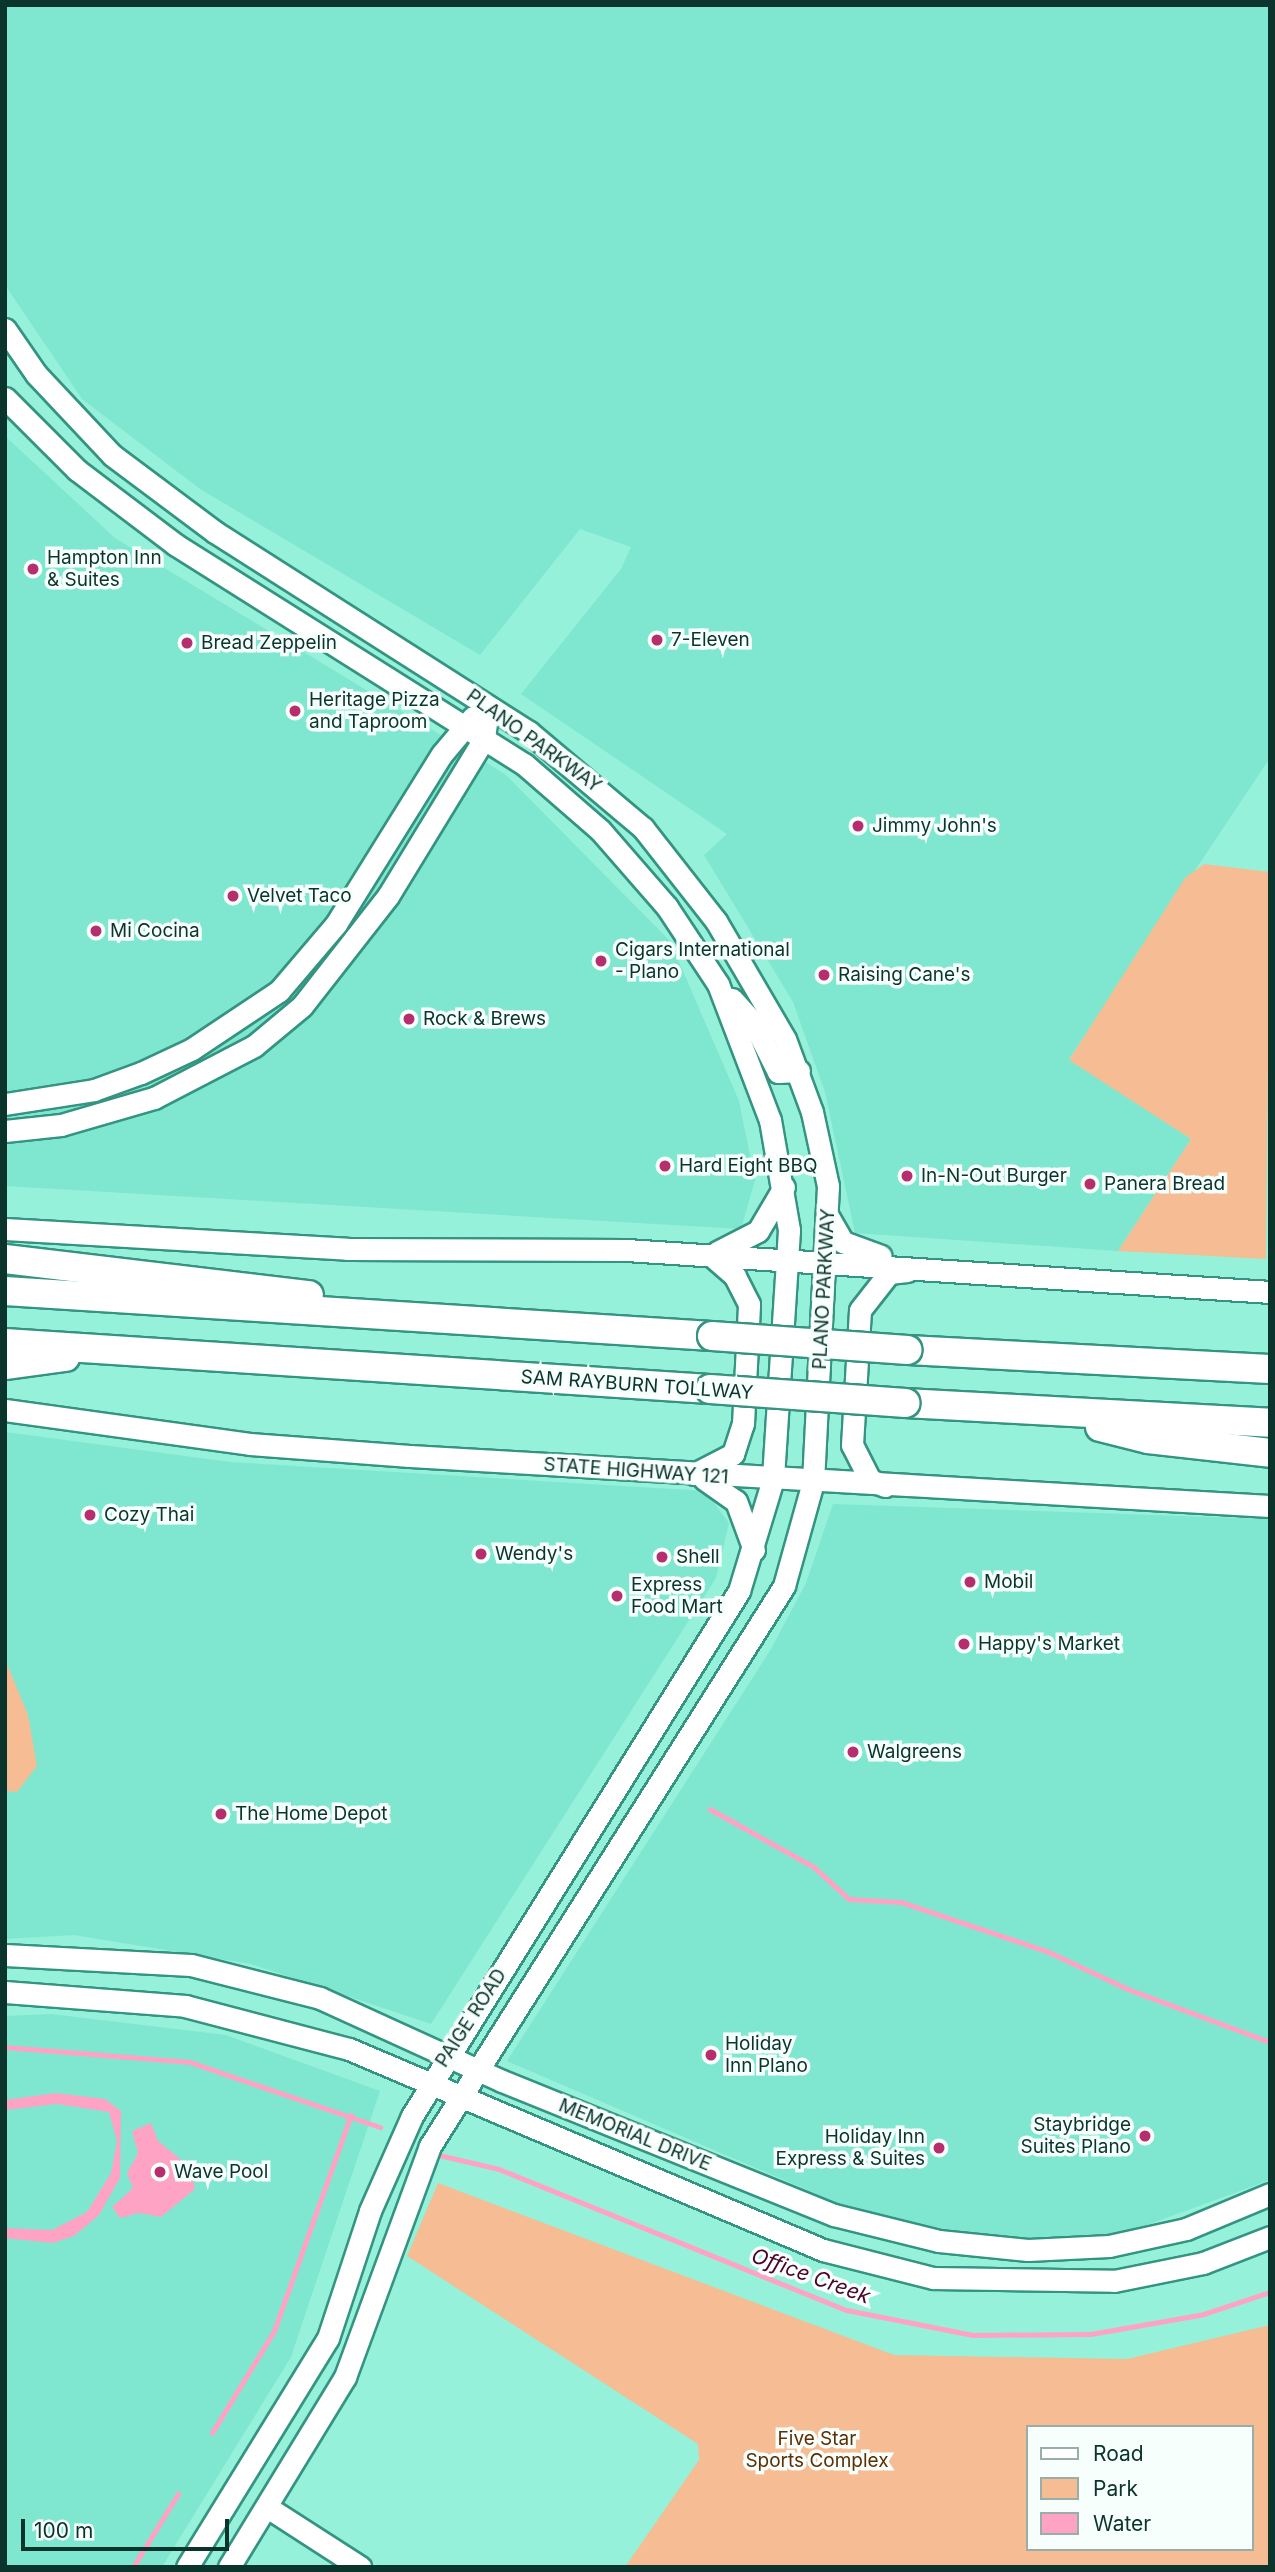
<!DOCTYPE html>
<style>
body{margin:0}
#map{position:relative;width:1275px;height:2572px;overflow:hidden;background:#95f1da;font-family:Inter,sans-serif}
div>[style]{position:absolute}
.built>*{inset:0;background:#7fe7cf}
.green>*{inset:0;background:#f6bc93}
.water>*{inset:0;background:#fea3c4}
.stream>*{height:4.5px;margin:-2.25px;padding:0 2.25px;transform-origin:2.25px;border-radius:2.25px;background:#fea3c4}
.roads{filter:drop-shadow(2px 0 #349481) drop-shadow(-2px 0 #349481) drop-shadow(0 2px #349481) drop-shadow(0 -2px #349481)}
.secondary>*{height:21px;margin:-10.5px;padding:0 10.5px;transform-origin:10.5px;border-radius:10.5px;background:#fff}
.highway>*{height:28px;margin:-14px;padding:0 14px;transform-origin:14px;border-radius:14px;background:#fff}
.bridges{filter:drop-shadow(2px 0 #349481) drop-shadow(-2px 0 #349481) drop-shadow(0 2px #349481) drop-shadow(0 -2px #349481)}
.highway-bridge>*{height:28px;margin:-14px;padding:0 14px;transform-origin:14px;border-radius:14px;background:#fff}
.dots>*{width:19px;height:19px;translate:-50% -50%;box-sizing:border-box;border:4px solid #f7fffd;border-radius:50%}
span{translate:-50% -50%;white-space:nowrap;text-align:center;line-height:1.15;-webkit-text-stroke:7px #f7fffd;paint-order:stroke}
.poi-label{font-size:19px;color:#0b342c}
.left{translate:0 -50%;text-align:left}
.right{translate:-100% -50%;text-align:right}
.street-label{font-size:19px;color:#0b342c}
.park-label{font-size:19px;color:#5e2f02}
.water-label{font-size:21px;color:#50002a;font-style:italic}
.frame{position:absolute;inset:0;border:7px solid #0b342c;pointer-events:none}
.legend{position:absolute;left:1026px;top:2425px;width:228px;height:126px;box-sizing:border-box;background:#f7fffd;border:2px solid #99aea9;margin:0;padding:9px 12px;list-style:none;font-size:21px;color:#0b342c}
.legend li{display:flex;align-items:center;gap:14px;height:35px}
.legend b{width:35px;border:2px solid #99aea9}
.scale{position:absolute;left:21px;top:2519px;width:208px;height:32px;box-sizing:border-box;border:4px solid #0b342c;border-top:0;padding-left:9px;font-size:21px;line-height:24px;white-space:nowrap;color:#0b342c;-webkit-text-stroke:5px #f7fffd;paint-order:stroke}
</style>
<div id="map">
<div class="built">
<div style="clip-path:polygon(5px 5px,1270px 5px,1270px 758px,1069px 1059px,1191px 1139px,1118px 1251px,855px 1233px,825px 1092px,793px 1002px,704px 855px,727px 834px,521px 694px,621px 569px,631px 547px,580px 529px,480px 655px,200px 489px,82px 399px,5px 285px)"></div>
<div style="clip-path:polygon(5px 436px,115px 538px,505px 774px,670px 941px,739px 1101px,755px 1180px,741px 1229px,5px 1186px)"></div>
<div style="clip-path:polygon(5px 1432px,230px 1462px,705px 1491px,729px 1523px,716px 1578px,431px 2024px,251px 1964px,74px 1935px,5px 1939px)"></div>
<div style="clip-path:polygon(833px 1504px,1270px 1519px,1270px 2180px,1125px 2233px,1027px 2238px,941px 2230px,842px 2205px,507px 2061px,771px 1649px,806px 1583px)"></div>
<div style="clip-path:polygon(51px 2014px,226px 2035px,380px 2091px,291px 2357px,162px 2567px,5px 2567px,5px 2016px)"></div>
</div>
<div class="green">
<div style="clip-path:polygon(1204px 864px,1270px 872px,1266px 1259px,1118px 1251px,1191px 1139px,1069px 1060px,1185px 878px)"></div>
<div style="clip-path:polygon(5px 1659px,28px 1715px,37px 1766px,17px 1792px,5px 1791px)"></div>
<div style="clip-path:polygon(evenodd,438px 2183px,894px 2355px,1127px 2359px,1270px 2325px,1270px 2567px,625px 2567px,699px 2460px,698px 2444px,407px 2256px,438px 2183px,1028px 2427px,1252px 2427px,1252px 2549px,1028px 2549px,1028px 2427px)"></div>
</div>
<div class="water">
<div style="clip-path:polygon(56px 2093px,105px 2099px,121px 2111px,120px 2178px,99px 2215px,74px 2236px,53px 2243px,5px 2238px,5px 2228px,52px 2230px,87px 2212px,111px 2173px,117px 2141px,109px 2112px,57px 2104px,5px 2110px,5px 2100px)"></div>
<div style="clip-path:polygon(151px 2123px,158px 2141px,190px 2167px,195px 2189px,161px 2217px,139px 2213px,120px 2218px,112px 2207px,133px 2188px,127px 2173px,138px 2153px,132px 2131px)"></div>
</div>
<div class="stream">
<div style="left:710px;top:1809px;width:119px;rotate:29.1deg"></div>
<div style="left:814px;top:1867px;width:47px;rotate:42.4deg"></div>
<div style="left:849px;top:1899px;width:52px;rotate:3.3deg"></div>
<div style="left:901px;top:1902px;width:154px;rotate:18.6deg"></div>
<div style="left:1047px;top:1951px;width:89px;rotate:25.1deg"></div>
<div style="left:1128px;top:1989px;width:152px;rotate:20.5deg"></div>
<div style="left:5px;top:2047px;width:186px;rotate:4.6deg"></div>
<div style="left:190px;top:2062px;width:201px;rotate:18.9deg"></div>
<div style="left:439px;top:2155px;width:62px;rotate:13.1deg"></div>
<div style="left:499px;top:2169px;width:375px;rotate:22.1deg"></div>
<div style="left:847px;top:2310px;width:128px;rotate:11.2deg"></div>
<div style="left:973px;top:2335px;width:118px;rotate:-0.5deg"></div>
<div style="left:1091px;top:2334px;width:115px;rotate:-10deg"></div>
<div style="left:1204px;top:2314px;width:70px;rotate:-18.4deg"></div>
<div style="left:212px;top:2433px;width:119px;rotate:-58.7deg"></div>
<div style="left:274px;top:2331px;width:229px;rotate:-70.4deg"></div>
<div style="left:133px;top:2567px;width:86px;rotate:-58.3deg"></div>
</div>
<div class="roads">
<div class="secondary">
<div style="left:5px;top:329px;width:55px;rotate:55.4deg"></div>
<div style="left:36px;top:374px;width:111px;rotate:46.8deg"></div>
<div style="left:112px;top:455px;width:129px;rotate:36.8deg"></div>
<div style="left:215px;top:532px;width:372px;rotate:32.5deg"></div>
<div style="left:529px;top:732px;width:149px;rotate:40.1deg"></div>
<div style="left:643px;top:828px;width:118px;rotate:51.9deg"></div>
<div style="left:716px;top:921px;width:137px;rotate:59.7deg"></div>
<div style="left:785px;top:1039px;width:78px;rotate:69.7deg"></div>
<div style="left:812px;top:1112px;width:76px;rotate:77.8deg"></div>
<div style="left:828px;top:1186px;width:296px;rotate:92.9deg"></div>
<div style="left:813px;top:1482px;width:108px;rotate:105.6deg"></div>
<div style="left:784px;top:1586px;width:663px;rotate:122.3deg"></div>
<div style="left:430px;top:2146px;width:246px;rotate:110.2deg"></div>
<div style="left:345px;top:2377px;width:223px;rotate:121.4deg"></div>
<div style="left:5px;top:398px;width:102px;rotate:45deg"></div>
<div style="left:77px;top:470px;width:124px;rotate:37.1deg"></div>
<div style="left:176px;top:545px;width:411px;rotate:32.2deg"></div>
<div style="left:524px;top:764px;width:101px;rotate:41deg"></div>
<div style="left:600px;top:830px;width:102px;rotate:49deg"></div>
<div style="left:667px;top:907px;width:92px;rotate:56.5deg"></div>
<div style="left:718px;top:984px;width:146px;rotate:69.1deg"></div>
<div style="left:770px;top:1120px;width:112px;rotate:80.2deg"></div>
<div style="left:789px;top:1230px;width:250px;rotate:93.7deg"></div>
<div style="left:773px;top:1479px;width:117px;rotate:106.9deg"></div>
<div style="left:739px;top:1591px;width:619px;rotate:121.92deg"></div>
<div style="left:412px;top:2116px;width:104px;rotate:113.9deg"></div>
<div style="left:370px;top:2211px;width:134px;rotate:108.3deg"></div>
<div style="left:328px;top:2338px;width:269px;rotate:121.6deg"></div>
<div style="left:732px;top:999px;width:31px;rotate:48deg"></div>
<div style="left:753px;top:1022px;width:56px;rotate:63.4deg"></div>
<div style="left:778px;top:1072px;width:21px;rotate:-3deg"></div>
<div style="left:5px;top:1104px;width:90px;rotate:-8.9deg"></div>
<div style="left:94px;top:1090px;width:50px;rotate:-19.9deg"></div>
<div style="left:141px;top:1073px;width:56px;rotate:-25.2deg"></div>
<div style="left:192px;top:1049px;width:105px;rotate:-33.7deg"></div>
<div style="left:279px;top:991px;width:88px;rotate:-49.6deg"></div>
<div style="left:336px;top:924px;width:200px;rotate:-58.1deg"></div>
<div style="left:442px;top:754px;width:48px;rotate:-50deg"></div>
<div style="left:5px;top:1131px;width:56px;rotate:-6.1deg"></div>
<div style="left:61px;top:1125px;width:97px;rotate:-16.2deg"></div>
<div style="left:154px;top:1098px;width:113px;rotate:-27.5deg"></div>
<div style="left:254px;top:1046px;width:62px;rotate:-39.8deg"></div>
<div style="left:302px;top:1006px;width:140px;rotate:-52deg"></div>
<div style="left:388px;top:896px;width:184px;rotate:-58.6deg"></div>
<div style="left:484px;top:739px;width:33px;rotate:-83deg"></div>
<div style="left:829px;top:1218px;width:28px;rotate:60deg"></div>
<div style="left:843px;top:1242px;width:40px;rotate:20.2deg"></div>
<div style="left:5px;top:1229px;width:343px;rotate:3.3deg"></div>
<div style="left:347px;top:1249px;width:279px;rotate:0.2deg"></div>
<div style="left:626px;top:1250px;width:645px;rotate:3.73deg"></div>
<div style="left:717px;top:1252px;width:46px;rotate:-27.1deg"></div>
<div style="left:758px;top:1231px;width:51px;rotate:-59.4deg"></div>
<div style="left:5px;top:1410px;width:247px;rotate:7.9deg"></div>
<div style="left:250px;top:1444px;width:160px;rotate:4.3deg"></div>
<div style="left:410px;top:1456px;width:861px;rotate:3.33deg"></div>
<div style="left:694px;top:1474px;width:44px;rotate:-27.1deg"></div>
<div style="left:733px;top:1454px;width:32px;rotate:-72deg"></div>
<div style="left:743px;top:1424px;width:120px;rotate:-87.1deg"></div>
<div style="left:749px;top:1304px;width:31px;rotate:-117deg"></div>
<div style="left:735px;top:1276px;width:32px;rotate:-139deg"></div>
<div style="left:704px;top:1479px;width:39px;rotate:35deg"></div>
<div style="left:736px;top:1501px;width:52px;rotate:69.8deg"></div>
<div style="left:885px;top:1486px;width:16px;rotate:-158deg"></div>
<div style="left:870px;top:1480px;width:39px;rotate:-117deg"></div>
<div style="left:852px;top:1445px;width:135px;rotate:-86.6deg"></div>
<div style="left:860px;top:1310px;width:47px;rotate:-51.9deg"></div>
<div style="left:889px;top:1273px;width:18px;rotate:-6deg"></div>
<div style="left:5px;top:1955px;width:186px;rotate:3.1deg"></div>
<div style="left:191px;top:1965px;width:133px;rotate:14.3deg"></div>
<div style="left:320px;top:1998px;width:200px;rotate:24.5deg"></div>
<div style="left:502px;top:2081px;width:358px;rotate:22deg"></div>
<div style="left:834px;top:2215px;width:108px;rotate:13.9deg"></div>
<div style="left:939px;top:2241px;width:89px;rotate:5.8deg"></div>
<div style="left:1028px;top:2250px;width:81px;rotate:-2.8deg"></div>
<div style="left:1109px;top:2246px;width:79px;rotate:-12.4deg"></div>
<div style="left:1186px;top:2229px;width:91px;rotate:-22.6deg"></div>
<div style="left:5px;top:1992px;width:181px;rotate:4.4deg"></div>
<div style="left:185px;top:2006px;width:170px;rotate:14.7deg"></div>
<div style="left:349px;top:2049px;width:515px;rotate:22.98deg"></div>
<div style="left:823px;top:2250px;width:114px;rotate:14.3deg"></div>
<div style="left:933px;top:2278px;width:181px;rotate:0.9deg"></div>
<div style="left:1114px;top:2281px;width:91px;rotate:-11.4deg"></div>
<div style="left:1203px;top:2263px;width:72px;rotate:-21.2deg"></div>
<div style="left:267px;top:2507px;width:111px;rotate:32.8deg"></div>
</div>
<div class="highway">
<div style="left:5px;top:1259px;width:306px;rotate:6.8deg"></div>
<div style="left:5px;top:1291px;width:708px;rotate:3.64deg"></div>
<div style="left:5px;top:1343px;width:706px;rotate:3.73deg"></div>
<div style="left:908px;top:1350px;width:362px;rotate:3deg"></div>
<div style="left:5px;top:1365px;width:61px;rotate:-7.6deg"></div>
<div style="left:905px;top:1403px;width:366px;rotate:3.1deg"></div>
<div style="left:1100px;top:1427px;width:49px;rotate:14deg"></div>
<div style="left:1148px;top:1439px;width:123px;rotate:6.5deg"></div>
</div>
</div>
<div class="bridges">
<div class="highway-bridge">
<div style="left:712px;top:1336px;width:196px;rotate:4.1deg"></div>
<div style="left:710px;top:1389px;width:196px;rotate:4.1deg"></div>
</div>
</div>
<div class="dots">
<div style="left:33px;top:569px;background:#b72e6e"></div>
<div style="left:657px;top:640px;background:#b72e6e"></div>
<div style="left:187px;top:643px;background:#b72e6e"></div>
<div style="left:295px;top:711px;background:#b72e6e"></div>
<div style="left:858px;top:826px;background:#b72e6e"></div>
<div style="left:233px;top:896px;background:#b72e6e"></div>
<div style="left:96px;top:931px;background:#b72e6e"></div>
<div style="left:601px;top:961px;background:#b72e6e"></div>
<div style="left:824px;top:975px;background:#b72e6e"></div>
<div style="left:409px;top:1019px;background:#b72e6e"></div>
<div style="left:665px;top:1166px;background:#b72e6e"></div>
<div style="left:907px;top:1176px;background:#b72e6e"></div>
<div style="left:1090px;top:1184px;background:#b72e6e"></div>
<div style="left:90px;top:1515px;background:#b72e6e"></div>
<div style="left:481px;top:1554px;background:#b72e6e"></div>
<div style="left:662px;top:1557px;background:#b72e6e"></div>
<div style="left:970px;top:1582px;background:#b72e6e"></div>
<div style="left:617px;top:1596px;background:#b72e6e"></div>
<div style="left:964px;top:1644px;background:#b72e6e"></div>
<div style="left:853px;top:1752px;background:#b72e6e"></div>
<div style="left:221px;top:1814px;background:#b72e6e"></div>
<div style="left:711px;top:2055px;background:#b72e6e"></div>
<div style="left:1145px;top:2136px;background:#b72e6e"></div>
<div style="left:939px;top:2148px;background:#b72e6e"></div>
<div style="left:160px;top:2172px;background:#b72e6e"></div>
</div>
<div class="poi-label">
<span class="left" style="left:47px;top:569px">Hampton Inn<br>&amp; Suites</span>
<span class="left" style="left:671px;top:640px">7-Eleven</span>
<span class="left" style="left:201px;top:643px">Bread Zeppelin</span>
<span class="left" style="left:309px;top:711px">Heritage Pizza<br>and Taproom</span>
<span class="left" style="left:872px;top:826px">Jimmy John's</span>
<span class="left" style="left:247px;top:896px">Velvet Taco</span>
<span class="left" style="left:110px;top:931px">Mi Cocina</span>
<span class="left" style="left:615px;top:961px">Cigars International<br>- Plano</span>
<span class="left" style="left:838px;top:975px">Raising Cane's</span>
<span class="left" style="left:423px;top:1019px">Rock &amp; Brews</span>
<span class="left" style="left:679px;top:1166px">Hard Eight BBQ</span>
<span class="left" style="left:921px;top:1176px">In-N-Out Burger</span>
<span class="left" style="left:1104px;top:1184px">Panera Bread</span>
<span class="left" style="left:104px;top:1515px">Cozy Thai</span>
<span class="left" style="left:495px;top:1554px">Wendy's</span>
<span class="left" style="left:676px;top:1557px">Shell</span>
<span class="left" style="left:984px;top:1582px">Mobil</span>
<span class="left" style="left:631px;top:1596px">Express<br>Food Mart</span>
<span class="left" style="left:978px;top:1644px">Happy's Market</span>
<span class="left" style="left:867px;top:1752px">Walgreens</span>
<span class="left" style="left:235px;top:1814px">The Home Depot</span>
<span class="left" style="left:725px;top:2055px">Holiday<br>Inn Plano</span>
<span class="right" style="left:1131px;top:2136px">Staybridge<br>Suites Plano</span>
<span class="right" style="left:925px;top:2148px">Holiday Inn<br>Express &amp; Suites</span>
<span class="left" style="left:174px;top:2172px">Wave Pool</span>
</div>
<div class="street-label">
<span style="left:534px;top:741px;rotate:36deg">PLANO PARKWAY</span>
<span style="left:824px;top:1289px;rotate:-87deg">PLANO PARKWAY</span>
<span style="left:637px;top:1385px;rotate:4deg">SAM RAYBURN TOLLWAY</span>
<span style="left:636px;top:1471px;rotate:4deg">STATE HIGHWAY 121</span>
<span style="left:471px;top:2018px;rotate:-57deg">PAIGE ROAD</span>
<span style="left:635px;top:2135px;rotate:22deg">MEMORIAL DRIVE</span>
</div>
<div class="park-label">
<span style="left:817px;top:2450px">Five Star<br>Sports Complex</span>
</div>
<div class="water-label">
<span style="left:811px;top:2276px;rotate:20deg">Office Creek</span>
</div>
<div class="frame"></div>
<ul class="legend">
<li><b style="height:9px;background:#fff"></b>Road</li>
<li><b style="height:19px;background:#f6bc93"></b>Park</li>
<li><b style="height:19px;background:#fea3c4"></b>Water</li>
</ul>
<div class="scale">100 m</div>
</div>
